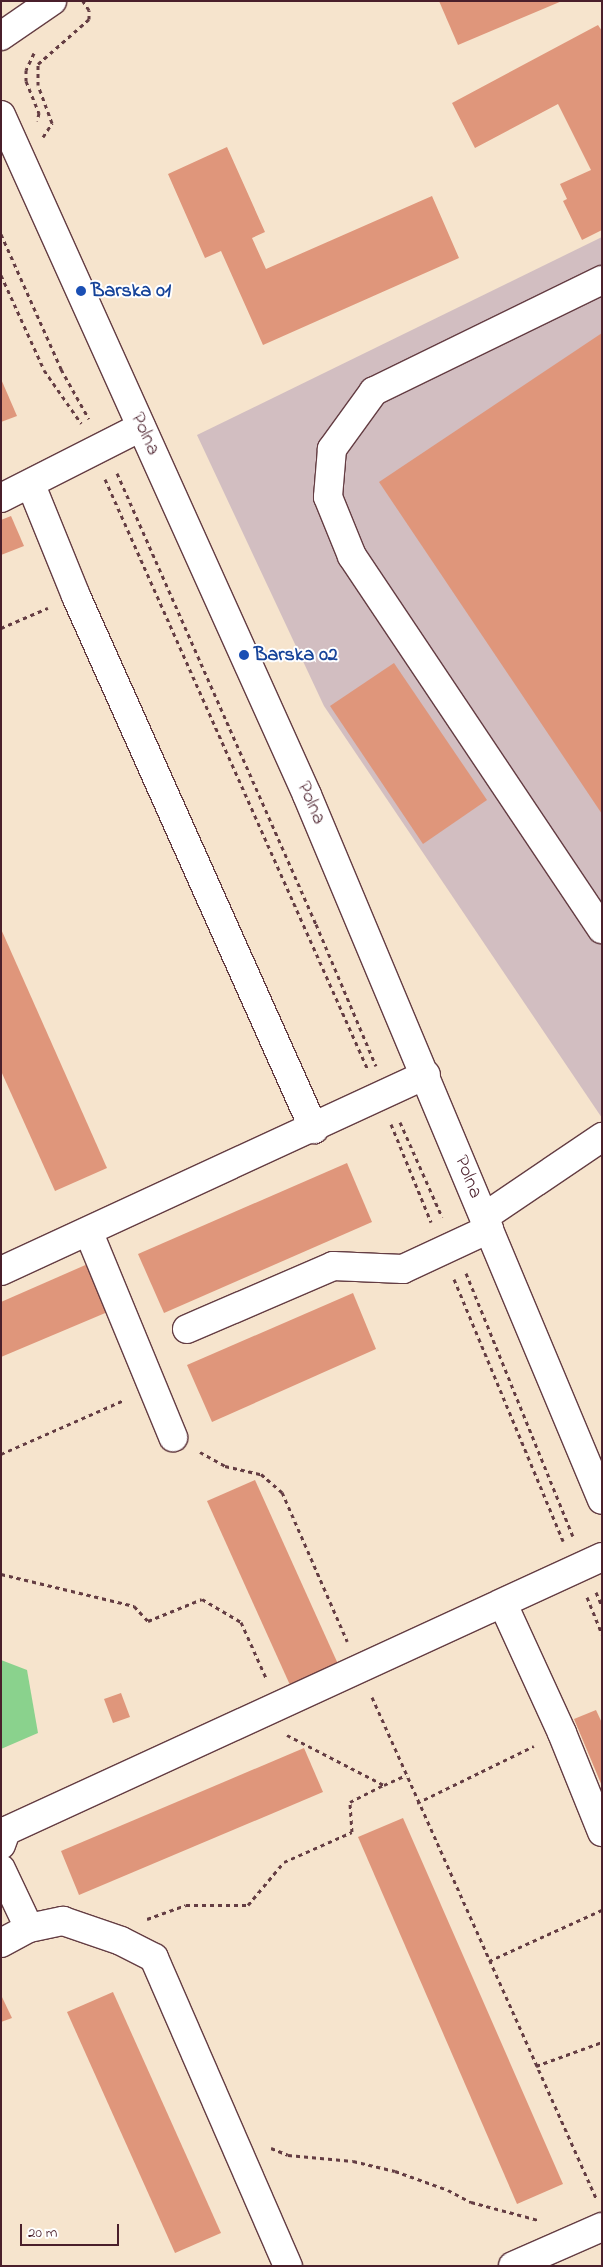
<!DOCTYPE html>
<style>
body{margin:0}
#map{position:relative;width:603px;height:2267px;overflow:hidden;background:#f6e4cd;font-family:"Indie Flower",sans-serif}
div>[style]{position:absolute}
.industrial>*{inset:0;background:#d2bec1}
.green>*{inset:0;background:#8ad28d}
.building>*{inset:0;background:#df967b}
.path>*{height:3px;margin-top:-1.5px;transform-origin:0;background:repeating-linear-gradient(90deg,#643d43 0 4px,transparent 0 8px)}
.roads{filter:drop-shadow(1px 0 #643d43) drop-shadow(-1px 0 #643d43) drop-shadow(0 1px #643d43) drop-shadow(0 -1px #643d43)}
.minor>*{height:28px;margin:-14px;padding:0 14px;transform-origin:14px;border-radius:14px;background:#fff}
.dots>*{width:14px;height:14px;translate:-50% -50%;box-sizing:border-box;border:2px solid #fff;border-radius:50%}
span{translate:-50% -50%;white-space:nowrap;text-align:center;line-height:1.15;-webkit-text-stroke:4px #fff;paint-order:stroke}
.transit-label{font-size:20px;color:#164399;font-weight:700}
.left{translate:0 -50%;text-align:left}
.street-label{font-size:20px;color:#4a1f2b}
.frame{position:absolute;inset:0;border:2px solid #4a1f2b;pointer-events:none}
.scale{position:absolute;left:20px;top:2224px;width:99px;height:22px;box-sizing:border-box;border:2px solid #4a1f2b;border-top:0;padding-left:6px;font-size:15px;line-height:18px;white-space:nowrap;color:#4a1f2b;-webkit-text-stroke:4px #fff;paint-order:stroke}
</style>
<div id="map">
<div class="industrial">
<div style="clip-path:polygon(602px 237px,602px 1118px,324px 706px,197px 435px)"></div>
</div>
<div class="green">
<div style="clip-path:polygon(1px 1660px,27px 1670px,38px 1733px,1px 1749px)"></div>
</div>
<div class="building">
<div style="clip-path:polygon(439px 1px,562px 1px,458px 45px)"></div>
<div style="clip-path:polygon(598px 25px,602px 31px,602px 230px,582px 240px,563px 201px,567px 199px,560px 184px,591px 170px,558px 104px,475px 148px,452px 103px)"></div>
<div style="clip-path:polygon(227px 147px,265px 232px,252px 238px,266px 269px,432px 196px,459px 258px,263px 345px,221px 251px,205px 258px,168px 174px)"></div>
<div style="clip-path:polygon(602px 333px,602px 814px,379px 482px)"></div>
<div style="clip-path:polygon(1px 379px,17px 416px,1px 422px)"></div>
<div style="clip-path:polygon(11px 516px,24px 546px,1px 555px,1px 520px)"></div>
<div style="clip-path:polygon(394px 663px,487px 800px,423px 844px,330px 706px)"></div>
<div style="clip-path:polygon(1px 929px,107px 1168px,55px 1191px,1px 1071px)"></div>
<div style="clip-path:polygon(347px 1163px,372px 1222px,164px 1313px,138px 1254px)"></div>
<div style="clip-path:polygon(90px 1263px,110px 1311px,1px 1357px,1px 1302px)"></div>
<div style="clip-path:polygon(353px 1293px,376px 1349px,212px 1422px,187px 1365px)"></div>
<div style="clip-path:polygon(255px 1480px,338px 1664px,290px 1685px,207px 1501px)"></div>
<div style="clip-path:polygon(121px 1693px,130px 1717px,113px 1723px,104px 1699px)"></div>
<div style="clip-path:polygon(596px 1710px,602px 1723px,602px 1786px,574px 1719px)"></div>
<div style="clip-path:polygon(304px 1748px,323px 1792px,79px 1895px,61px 1851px)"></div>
<div style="clip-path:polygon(403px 1818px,563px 2184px,517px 2204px,358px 1837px)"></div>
<div style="clip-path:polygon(113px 1992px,221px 2233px,175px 2253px,67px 2012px)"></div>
<div style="clip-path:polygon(1px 1995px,12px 2018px,1px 2022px)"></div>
</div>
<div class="path">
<div style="left:34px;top:53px;width:19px;rotate:115deg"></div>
<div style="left:26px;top:70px;width:11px;rotate:90deg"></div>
<div style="left:26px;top:81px;width:35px;rotate:68deg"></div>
<div style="left:39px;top:113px;width:8px;rotate:104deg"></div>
<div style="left:43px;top:137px;width:17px;rotate:-57deg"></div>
<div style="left:52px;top:123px;width:40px;rotate:-110.2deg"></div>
<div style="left:38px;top:85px;width:21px;rotate:-90deg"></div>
<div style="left:38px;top:64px;width:68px;rotate:-41.4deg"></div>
<div style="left:89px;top:19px;width:9px;rotate:-90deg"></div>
<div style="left:89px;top:10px;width:11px;rotate:-124deg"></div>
<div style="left:1px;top:234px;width:148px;rotate:66deg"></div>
<div style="left:61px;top:369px;width:57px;rotate:60.8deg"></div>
<div style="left:1px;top:275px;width:104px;rotate:65.6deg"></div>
<div style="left:44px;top:370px;width:65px;rotate:55.1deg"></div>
<div style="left:117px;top:473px;width:493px;rotate:66.2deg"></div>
<div style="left:316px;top:924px;width:154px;rotate:67.1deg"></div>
<div style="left:105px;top:479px;width:647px;rotate:66.01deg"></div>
<div style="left:1px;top:628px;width:51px;rotate:-23.1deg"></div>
<div style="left:400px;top:1122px;width:104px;rotate:66.1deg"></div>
<div style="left:391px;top:1124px;width:106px;rotate:67.8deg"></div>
<div style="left:466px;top:1273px;width:284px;rotate:67.9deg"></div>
<div style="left:454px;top:1279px;width:284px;rotate:67.4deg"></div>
<div style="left:200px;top:1452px;width:29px;rotate:29deg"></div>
<div style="left:225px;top:1466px;width:37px;rotate:13deg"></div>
<div style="left:261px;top:1474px;width:28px;rotate:41deg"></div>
<div style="left:282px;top:1492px;width:163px;rotate:66.4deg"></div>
<div style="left:1px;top:1454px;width:134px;rotate:-23.7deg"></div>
<div style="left:1px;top:1574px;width:137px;rotate:13.5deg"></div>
<div style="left:134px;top:1606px;width:21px;rotate:47deg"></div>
<div style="left:148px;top:1621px;width:58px;rotate:-22.2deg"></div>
<div style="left:202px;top:1599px;width:45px;rotate:30.5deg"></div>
<div style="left:241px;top:1622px;width:61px;rotate:65.9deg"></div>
<div style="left:596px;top:1592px;width:15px;rotate:67deg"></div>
<div style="left:587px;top:1597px;width:40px;rotate:68deg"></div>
<div style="left:372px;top:1697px;width:549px;rotate:65.91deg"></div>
<div style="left:287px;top:1735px;width:109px;rotate:27.3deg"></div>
<div style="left:384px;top:1785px;width:24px;rotate:-24deg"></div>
<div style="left:417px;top:1803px;width:130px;rotate:-26deg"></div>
<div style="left:147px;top:1919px;width:41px;rotate:-19.7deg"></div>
<div style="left:186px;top:1905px;width:62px"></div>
<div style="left:248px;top:1905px;width:56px;rotate:-50.1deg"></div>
<div style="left:284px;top:1862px;width:74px;rotate:-23.8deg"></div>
<div style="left:352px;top:1832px;width:30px;rotate:-94deg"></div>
<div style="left:350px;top:1802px;width:38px;rotate:-27deg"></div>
<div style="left:489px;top:1961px;width:124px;rotate:-24.3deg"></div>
<div style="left:536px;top:2066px;width:70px;rotate:-20deg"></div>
<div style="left:271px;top:2148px;width:18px;rotate:22deg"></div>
<div style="left:288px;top:2155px;width:65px;rotate:5.3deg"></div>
<div style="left:353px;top:2161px;width:43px;rotate:13.4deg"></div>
<div style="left:395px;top:2171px;width:56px;rotate:19.7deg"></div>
<div style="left:448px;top:2190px;width:26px;rotate:28deg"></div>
<div style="left:471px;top:2202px;width:69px;rotate:15deg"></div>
</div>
<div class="roads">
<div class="minor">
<div style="left:1px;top:36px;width:62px;rotate:-34.5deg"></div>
<div style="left:1px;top:115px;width:746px;rotate:65.77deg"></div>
<div style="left:307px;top:795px;width:764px;rotate:67.29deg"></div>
<div style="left:602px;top:280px;width:254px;rotate:154deg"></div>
<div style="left:374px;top:391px;width:72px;rotate:125.9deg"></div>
<div style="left:332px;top:449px;width:48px;rotate:94.8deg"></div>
<div style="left:328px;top:497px;width:64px;rotate:67.9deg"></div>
<div style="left:352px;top:556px;width:449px;rotate:56.2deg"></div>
<div style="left:31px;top:485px;width:120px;rotate:67.9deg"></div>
<div style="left:76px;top:596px;width:584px;rotate:65.94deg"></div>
<div style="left:1px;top:498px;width:157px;rotate:-26.9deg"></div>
<div style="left:484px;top:1217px;width:143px;rotate:-34.1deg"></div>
<div style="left:89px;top:1233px;width:221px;rotate:67.6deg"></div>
<div style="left:1px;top:1271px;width:468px;rotate:-24.8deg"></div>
<div style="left:187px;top:1329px;width:159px;rotate:-23.3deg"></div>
<div style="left:333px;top:1266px;width:70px;rotate:2.5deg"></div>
<div style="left:403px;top:1269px;width:95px;rotate:-24.9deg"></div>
<div style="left:503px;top:1604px;width:142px;rotate:65.4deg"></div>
<div style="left:562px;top:1733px;width:107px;rotate:68deg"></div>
<div style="left:1px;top:1845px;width:15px;rotate:-70deg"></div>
<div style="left:6px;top:1831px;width:656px;rotate:-24.69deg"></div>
<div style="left:1px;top:1869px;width:65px;rotate:64.6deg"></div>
<div style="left:29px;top:1928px;width:32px;rotate:152deg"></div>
<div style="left:29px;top:1928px;width:35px;rotate:-12deg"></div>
<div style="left:63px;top:1921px;width:61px;rotate:19deg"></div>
<div style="left:121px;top:1941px;width:37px;rotate:27deg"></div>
<div style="left:154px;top:1958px;width:336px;rotate:66.5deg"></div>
<div style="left:513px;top:2266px;width:97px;rotate:-23.7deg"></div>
</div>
</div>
<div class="dots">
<div style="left:81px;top:291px;background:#1a4fb4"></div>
<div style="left:244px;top:655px;background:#1a4fb4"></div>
</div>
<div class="transit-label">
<span class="left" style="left:91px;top:291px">Barska 01</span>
<span class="left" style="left:254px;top:655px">Barska 02</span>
</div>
<div class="street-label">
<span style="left:145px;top:434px;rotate:66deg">Polna</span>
<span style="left:311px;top:803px;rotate:67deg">Polna</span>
<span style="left:468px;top:1177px;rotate:68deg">Polna</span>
</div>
<div class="frame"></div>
<div class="scale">20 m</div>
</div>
